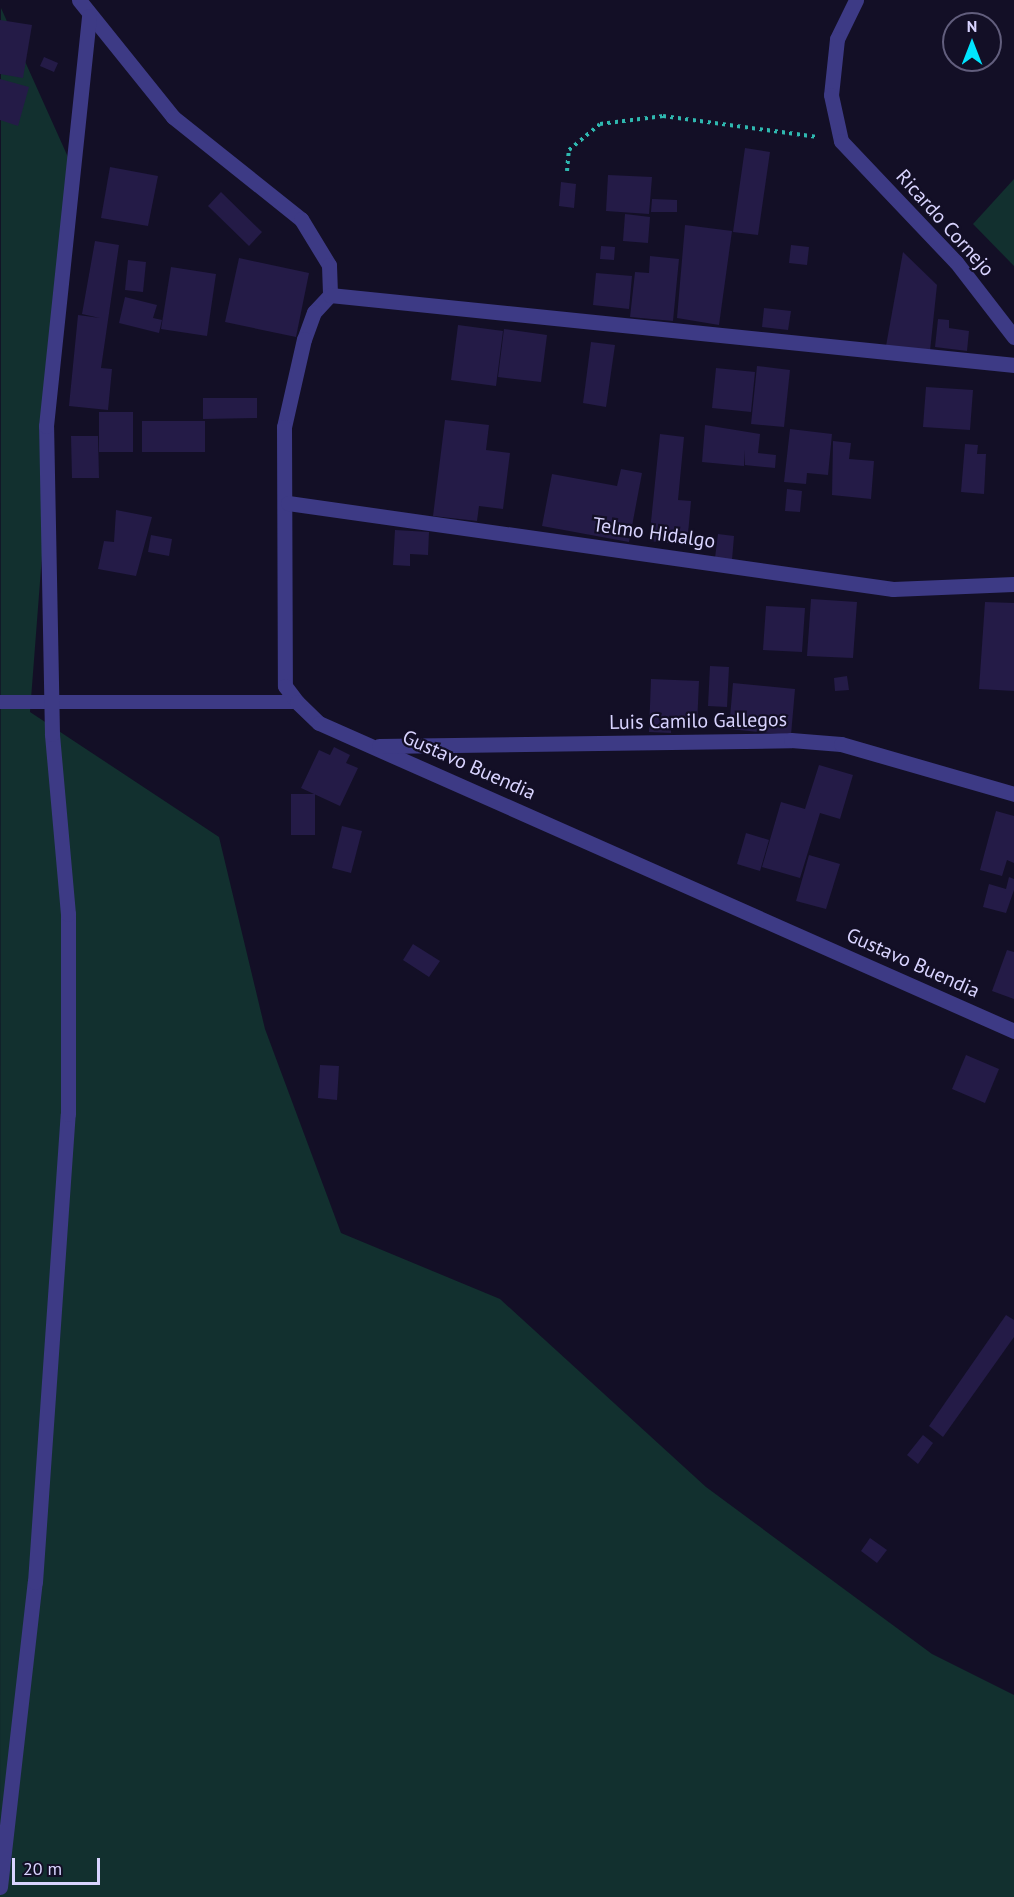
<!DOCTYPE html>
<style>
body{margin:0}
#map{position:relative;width:1014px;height:1897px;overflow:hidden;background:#130f26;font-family:"PT Sans",sans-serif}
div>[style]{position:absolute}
.green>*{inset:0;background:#12302f}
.building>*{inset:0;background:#241b47}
.path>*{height:4px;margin-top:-2px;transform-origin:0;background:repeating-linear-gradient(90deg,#2fb8b0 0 3px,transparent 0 7.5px)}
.lane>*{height:14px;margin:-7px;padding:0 7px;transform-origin:7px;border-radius:7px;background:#3d3a85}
.street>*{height:15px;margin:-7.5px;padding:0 7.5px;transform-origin:7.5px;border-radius:7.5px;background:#3d3a85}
span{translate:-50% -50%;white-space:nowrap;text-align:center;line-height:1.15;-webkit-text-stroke:4.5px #130f26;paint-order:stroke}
.street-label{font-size:20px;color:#d9d4ff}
.north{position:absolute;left:942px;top:12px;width:60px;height:60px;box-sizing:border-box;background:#130f26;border:2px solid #625e7d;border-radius:50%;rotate:0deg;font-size:16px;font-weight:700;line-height:24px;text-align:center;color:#d9d4ff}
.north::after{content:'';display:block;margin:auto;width:21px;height:27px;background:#00e5ff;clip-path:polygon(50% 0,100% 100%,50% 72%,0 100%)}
.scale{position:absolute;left:12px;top:1858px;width:88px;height:27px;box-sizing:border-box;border:3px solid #d9d4ff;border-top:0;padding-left:8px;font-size:18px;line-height:21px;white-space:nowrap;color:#d9d4ff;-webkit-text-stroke:4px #130f26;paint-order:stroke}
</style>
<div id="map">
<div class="green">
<div style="clip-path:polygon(1px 8px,72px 166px,30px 712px,219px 837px,265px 1029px,341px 1233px,500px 1299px,706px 1487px,932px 1654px,1014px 1695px,1014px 1897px,0 1897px)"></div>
<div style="clip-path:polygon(1014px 179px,1014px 266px,973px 224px)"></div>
</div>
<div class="building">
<div style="clip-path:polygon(0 20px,32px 25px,23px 78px,0 74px)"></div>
<div style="clip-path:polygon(44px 57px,58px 63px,54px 72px,40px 66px)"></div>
<div style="clip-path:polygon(0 79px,29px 87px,18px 126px,0 120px)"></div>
<div style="clip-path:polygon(745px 148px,770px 152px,758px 235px,733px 232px)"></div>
<div style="clip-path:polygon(110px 167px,158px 176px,148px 226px,101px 218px)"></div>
<div style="clip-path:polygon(608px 175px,652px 177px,649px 214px,606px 211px)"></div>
<div style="clip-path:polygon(561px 182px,576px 184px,574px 208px,559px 206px)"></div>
<div style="clip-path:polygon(221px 192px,262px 232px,249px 246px,208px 206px)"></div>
<div style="clip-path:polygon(652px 199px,677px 200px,677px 212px,651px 212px)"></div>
<div style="clip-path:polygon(625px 214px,650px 217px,648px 243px,623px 241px)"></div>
<div style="clip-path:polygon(685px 225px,732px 231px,719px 325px,677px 318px)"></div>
<div style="clip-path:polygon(95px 241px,119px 245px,101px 368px,112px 369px,108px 410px,69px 406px,78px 315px,100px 318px,82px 314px)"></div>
<div style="clip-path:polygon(791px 245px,809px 247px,807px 265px,789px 263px)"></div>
<div style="clip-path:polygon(601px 246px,615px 247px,614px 260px,600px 259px)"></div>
<div style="clip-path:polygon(903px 252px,937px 285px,930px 351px,886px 346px)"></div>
<div style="clip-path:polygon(650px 256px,679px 259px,673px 321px,630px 317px,635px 272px,649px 273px)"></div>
<div style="clip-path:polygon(239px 258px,309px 273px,296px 337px,225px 322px)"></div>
<div style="clip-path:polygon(128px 260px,146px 262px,143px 292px,125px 290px)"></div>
<div style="clip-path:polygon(171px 267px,216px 274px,207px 336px,161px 329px)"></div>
<div style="clip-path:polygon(596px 273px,632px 276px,629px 309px,593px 305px)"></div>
<div style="clip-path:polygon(125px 297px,157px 305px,153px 318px,162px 320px,159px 333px,119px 323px)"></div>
<div style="clip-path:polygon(764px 308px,791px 311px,788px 330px,762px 327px)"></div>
<div style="clip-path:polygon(938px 319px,949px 320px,949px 328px,969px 331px,967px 351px,935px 347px)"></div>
<div style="clip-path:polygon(458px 325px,503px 331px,496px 386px,451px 380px)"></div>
<div style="clip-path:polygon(504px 329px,547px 335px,541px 382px,498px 377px)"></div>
<div style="clip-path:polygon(591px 342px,615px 345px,606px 407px,583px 403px)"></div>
<div style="clip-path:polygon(757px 366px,790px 370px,784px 427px,751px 424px)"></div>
<div style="clip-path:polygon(716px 368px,755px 372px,751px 412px,712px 408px)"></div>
<div style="clip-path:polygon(926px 387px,973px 390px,970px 430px,923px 427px)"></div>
<div style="clip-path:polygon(203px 398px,257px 398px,257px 418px,203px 419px)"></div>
<div style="clip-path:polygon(99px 412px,133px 412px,133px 452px,99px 452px)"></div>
<div style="clip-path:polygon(445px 420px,489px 425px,486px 450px,510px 453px,503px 509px,479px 506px,477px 521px,433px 516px)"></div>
<div style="clip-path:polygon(142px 421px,205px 421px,205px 452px,142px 452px)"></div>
<div style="clip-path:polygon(705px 425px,760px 434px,758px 453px,776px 455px,775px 468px,745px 465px,745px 450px,744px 466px,702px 462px)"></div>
<div style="clip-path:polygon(790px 429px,832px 434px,828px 475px,807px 473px,806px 484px,784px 482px)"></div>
<div style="clip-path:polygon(660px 434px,684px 437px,678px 500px,691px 501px,687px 545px,649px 541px)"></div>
<div style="clip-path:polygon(71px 436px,98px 436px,99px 478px,72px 478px)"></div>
<div style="clip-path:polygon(833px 441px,851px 443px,849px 459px,874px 461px,871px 499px,832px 495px)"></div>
<div style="clip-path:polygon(965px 444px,978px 445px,977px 454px,986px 454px,984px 494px,961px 492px)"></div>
<div style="clip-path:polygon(621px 469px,642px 473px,629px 542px,542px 526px,552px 474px,617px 486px)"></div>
<div style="clip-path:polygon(787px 489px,802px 491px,800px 512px,785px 511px)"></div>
<div style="clip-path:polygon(116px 510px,152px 517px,136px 576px,98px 569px,104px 541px,114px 542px)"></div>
<div style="clip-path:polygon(395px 530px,429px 532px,428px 555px,410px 554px,410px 566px,393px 565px)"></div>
<div style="clip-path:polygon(718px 534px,734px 536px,732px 560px,715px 558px)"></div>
<div style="clip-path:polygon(151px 535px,172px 539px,169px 556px,148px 552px)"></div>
<div style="clip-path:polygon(811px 599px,857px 602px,853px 658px,807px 656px)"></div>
<div style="clip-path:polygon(985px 602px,1014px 603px,1014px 691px,979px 689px)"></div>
<div style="clip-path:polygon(766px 606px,805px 608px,802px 652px,763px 650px)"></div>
<div style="clip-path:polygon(710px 666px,729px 667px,727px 707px,708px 706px)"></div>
<div style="clip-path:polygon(847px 676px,849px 690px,835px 691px,834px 678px)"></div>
<div style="clip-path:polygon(651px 679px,699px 681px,697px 725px,671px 724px,671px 733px,649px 732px)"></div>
<div style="clip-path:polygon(733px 683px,795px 689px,791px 735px,729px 729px)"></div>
<div style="clip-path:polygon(334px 747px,350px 755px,346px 763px,358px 768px,340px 806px,301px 788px,319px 750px,330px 755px)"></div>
<div style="clip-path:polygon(819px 765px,853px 775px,840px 819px,820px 813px,800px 878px,762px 867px,781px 802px,805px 809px)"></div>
<div style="clip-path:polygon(291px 794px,315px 794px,315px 835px,291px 835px)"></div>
<div style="clip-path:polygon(996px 811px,1014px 816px,1014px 863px,1007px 860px,1002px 876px,980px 870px)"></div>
<div style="clip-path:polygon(342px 826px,362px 831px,351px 873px,332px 868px)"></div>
<div style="clip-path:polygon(746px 833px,769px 840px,760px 871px,737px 864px)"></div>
<div style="clip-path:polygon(809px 855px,840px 864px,826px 909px,796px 901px)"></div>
<div style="clip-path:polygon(1009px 877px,1014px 879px,1014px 890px,1006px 913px,983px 907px,989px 884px,1006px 889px)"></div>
<div style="clip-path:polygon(413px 944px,440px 961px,429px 977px,403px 960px)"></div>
<div style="clip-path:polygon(1007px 950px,1014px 952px,1014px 999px,992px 991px)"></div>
<div style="clip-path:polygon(966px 1055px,999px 1069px,985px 1103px,952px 1089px)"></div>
<div style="clip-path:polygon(320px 1065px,339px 1066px,337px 1100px,318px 1098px)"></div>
<div style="clip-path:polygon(1006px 1315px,1014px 1320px,1014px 1337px,943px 1437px,929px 1426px)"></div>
<div style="clip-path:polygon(923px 1435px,933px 1443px,918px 1464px,907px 1455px)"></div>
<div style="clip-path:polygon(870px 1538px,887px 1550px,877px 1563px,861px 1551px)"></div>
</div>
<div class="path">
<div style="left:567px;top:171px;width:21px;rotate:-85deg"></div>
<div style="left:569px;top:150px;width:40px;rotate:-40deg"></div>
<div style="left:600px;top:124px;width:64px;rotate:-7.2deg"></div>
<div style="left:663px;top:116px;width:156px;rotate:7.7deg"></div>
</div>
<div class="lane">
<div style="left:0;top:702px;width:297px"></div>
</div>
<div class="street">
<div style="left:79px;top:0;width:150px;rotate:51.2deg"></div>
<div style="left:173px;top:117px;width:164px;rotate:38.6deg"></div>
<div style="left:301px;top:219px;width:54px;rotate:58.7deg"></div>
<div style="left:329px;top:265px;width:30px;rotate:88deg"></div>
<div style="left:856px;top:0;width:43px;rotate:116deg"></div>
<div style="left:837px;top:39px;width:56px;rotate:96.1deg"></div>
<div style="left:831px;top:95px;width:47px;rotate:77.7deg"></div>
<div style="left:841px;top:141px;width:167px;rotate:46.5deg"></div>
<div style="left:956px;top:262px;width:95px;rotate:52.3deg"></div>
<div style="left:330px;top:295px;width:23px;rotate:133deg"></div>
<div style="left:314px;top:312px;width:29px;rotate:110deg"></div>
<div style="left:304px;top:339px;width:90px;rotate:102.8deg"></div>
<div style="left:284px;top:427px;width:259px;rotate:89.8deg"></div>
<div style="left:285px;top:686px;width:20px;rotate:53deg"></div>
<div style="left:297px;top:702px;width:30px;rotate:44deg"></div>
<div style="left:319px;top:723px;width:760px;rotate:23.9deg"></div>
<div style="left:330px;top:295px;width:688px;rotate:5.84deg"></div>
<div style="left:288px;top:503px;width:611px;rotate:8.09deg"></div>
<div style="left:893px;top:589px;width:121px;rotate:-2.4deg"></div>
<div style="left:379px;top:746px;width:412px;rotate:-0.8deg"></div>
<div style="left:791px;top:740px;width:50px;rotate:4.6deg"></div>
<div style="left:841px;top:744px;width:180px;rotate:16.1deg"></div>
<div style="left:0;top:1887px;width:307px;rotate:-83.5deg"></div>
<div style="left:35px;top:1582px;width:469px;rotate:-86deg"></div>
<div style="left:68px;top:1114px;width:200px;rotate:-90deg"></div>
<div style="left:68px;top:914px;width:181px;rotate:-95.1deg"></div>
<div style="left:52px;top:734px;width:308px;rotate:-91.1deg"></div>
<div style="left:46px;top:426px;width:412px;rotate:-84deg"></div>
</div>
<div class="street-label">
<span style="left:945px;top:223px;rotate:48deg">Ricardo Cornejo</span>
<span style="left:654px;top:533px;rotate:8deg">Telmo Hidalgo</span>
<span style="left:698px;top:721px;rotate:-1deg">Luis Camilo Gallegos</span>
<span style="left:469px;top:765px;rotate:24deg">Gustavo Buendia</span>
<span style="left:913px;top:963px;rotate:24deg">Gustavo Buendia</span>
</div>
<div class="north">N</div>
<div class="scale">20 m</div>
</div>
